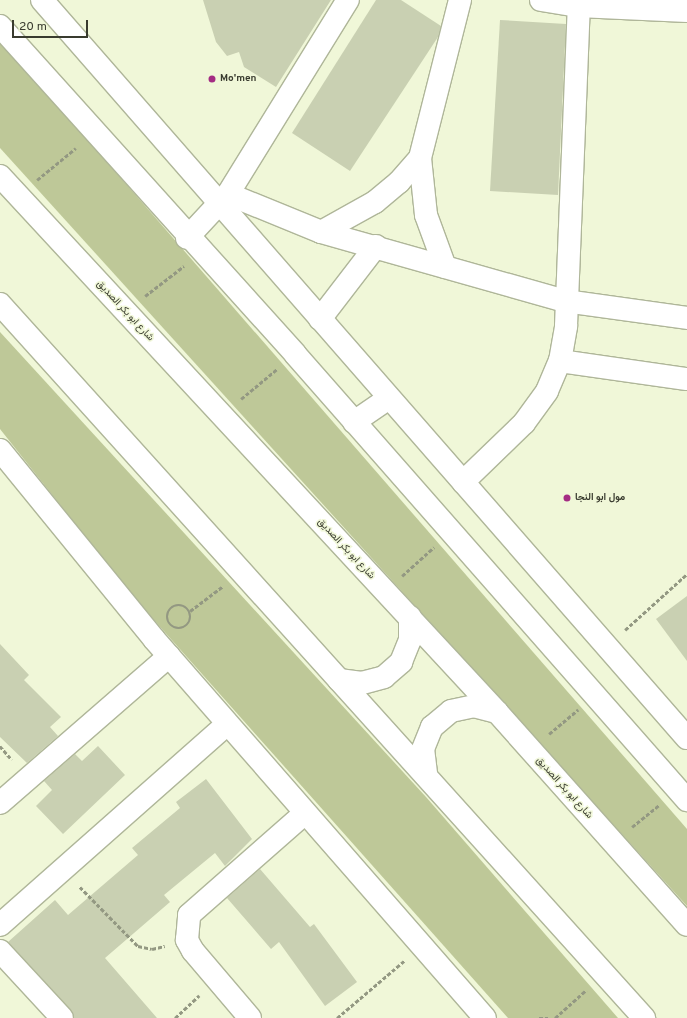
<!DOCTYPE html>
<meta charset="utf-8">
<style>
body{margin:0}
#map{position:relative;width:687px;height:1018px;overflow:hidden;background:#f0f7d8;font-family:Overpass,Vazirmatn,sans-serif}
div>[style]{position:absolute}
.green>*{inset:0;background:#bec898}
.building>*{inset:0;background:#c9d0b2}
.path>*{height:2.5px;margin-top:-1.25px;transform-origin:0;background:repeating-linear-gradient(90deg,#939882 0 4px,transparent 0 6px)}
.path>.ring{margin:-1.25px;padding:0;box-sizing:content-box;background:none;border:2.5px solid #939882;border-radius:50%}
.roads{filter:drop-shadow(1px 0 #afb699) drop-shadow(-1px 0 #afb699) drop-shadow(0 1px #afb699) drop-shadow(0 -1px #afb699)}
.minor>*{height:22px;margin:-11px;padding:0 11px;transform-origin:11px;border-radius:11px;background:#fff}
.major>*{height:22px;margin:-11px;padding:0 11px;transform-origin:11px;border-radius:11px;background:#fff}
.dots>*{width:11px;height:11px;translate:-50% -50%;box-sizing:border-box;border:2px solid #f0f7d8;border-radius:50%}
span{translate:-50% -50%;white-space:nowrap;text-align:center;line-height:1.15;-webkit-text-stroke:3px #f0f7d8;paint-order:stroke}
.poi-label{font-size:10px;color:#393b2f;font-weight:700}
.left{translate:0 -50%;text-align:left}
.street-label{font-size:10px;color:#393b2f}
.scale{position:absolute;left:12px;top:20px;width:76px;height:18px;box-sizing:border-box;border:2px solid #393b2f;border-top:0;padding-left:5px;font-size:12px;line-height:14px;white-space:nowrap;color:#393b2f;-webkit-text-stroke:3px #f0f7d8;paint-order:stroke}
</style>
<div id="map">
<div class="green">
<div style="clip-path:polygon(0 39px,687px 829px,687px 906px,0 148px)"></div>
<div style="clip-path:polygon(0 332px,426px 797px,618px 1018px,508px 1018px,130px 593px,0 429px)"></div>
</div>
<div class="building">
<div style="clip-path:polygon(203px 0,331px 0,276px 87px,244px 67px,239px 52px,227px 56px,216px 42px)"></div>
<div style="clip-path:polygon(376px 0,401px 0,441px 26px,438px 37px,350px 171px,292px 133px)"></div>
<div style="clip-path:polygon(500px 20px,566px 24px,558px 195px,490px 191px)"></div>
<div style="clip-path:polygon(687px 596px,687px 661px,656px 619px)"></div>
<div style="clip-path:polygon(0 644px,29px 675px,24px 680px,61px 717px,50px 727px,58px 736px,27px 763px,0 737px)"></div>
<div style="clip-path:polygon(98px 746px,125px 775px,63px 834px,36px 806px,52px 790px,44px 781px,75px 754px,82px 761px)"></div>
<div style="clip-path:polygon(206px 779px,252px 839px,225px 866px,215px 853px,164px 895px,170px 902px,105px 958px,157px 1018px,74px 1018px,71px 1010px,8px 942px,55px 900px,68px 915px,138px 855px,132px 848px,180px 808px,176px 802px)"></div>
<div style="clip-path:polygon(260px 869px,310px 927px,314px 924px,357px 982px,325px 1006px,279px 942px,271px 949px,227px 898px)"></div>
</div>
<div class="path">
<div style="left:37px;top:180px;width:50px;rotate:-39.4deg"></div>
<div style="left:145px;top:296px;width:49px;rotate:-37.6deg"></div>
<div style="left:241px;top:399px;width:47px;rotate:-39.8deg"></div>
<div style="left:402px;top:576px;width:43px;rotate:-42.2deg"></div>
<div class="ring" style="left:167px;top:605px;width:21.5px;height:21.5px"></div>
<div style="left:190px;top:611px;width:41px;rotate:-37.1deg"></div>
<div style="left:625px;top:630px;width:84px;rotate:-42.1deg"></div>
<div style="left:549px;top:734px;width:38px;rotate:-40deg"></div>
<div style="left:0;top:746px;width:18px;rotate:49deg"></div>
<div style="left:632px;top:827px;width:35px;rotate:-39deg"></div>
<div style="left:80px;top:887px;width:83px;rotate:45.5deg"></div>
<div style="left:138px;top:946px;width:14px;rotate:12deg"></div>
<div style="left:152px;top:949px;width:13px;rotate:-13deg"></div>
<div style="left:175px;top:1018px;width:33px;rotate:-43deg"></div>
<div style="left:337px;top:1018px;width:88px;rotate:-40.4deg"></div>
<div style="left:539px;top:1018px;width:9px"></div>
<div style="left:555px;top:1018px;width:42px;rotate:-42.1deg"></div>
</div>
<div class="roads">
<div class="minor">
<div style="left:42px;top:0;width:980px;rotate:48.85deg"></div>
<div style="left:541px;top:0;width:37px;rotate:9deg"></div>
<div style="left:578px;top:6px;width:109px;rotate:2.6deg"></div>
<div style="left:0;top:26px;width:441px;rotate:48deg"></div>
<div style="left:295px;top:354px;width:594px;rotate:48.69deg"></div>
<div style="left:228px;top:194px;width:100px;rotate:22.2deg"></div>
<div style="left:321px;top:232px;width:254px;rotate:15.8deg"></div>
<div style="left:565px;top:301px;width:123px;rotate:7.9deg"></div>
<div style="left:321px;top:232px;width:62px;rotate:-29.1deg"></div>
<div style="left:375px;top:202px;width:31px;rotate:-40deg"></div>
<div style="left:399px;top:182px;width:32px;rotate:-49deg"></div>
<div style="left:187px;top:238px;width:60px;rotate:-47deg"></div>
<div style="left:228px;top:194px;width:228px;rotate:-58.3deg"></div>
<div style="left:445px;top:267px;width:55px;rotate:-110.1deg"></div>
<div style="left:426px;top:215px;width:57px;rotate:-96deg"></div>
<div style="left:420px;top:158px;width:163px;rotate:-75.8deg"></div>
<div style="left:320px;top:319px;width:92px;rotate:-52.5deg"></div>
<div style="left:560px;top:361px;width:128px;rotate:8.1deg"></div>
<div style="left:354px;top:422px;width:42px;rotate:-34.4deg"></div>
<div style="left:0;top:450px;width:244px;rotate:50.8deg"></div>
<div style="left:154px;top:639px;width:503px;rotate:48.87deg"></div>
<div style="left:463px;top:482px;width:85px;rotate:-44deg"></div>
<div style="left:524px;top:423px;width:39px;rotate:-54deg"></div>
<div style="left:547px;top:391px;width:33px;rotate:-67deg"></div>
<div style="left:560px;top:361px;width:36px;rotate:-80deg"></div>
<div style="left:566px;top:326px;width:326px;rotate:-87.7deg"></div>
<div style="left:0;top:803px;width:224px;rotate:-41deg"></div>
<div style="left:0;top:925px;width:303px;rotate:-41.5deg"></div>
<div style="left:0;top:951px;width:91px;rotate:47.2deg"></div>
<div style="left:250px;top:1018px;width:88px;rotate:-130.4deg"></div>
<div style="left:193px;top:951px;width:13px;rotate:-119deg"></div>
<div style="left:187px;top:940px;width:25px;rotate:-85deg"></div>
<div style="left:189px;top:915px;width:153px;rotate:-41.3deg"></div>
</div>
<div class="major">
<div style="left:0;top:176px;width:731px;rotate:47.16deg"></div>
<div style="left:497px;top:712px;width:285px;rotate:48.3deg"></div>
<div style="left:0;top:304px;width:962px;rotate:47.95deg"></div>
<div style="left:339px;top:680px;width:23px;rotate:7deg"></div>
<div style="left:362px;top:683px;width:23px;rotate:-15deg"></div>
<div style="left:384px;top:677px;width:23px;rotate:-41deg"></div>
<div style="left:401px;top:662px;width:24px;rotate:-68deg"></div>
<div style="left:410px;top:640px;width:23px;rotate:-90deg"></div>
<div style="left:426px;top:773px;width:24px;rotate:-97deg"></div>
<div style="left:423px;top:749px;width:24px;rotate:-68deg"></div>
<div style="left:432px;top:727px;width:25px;rotate:-40deg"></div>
<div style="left:451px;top:711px;width:24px;rotate:-12deg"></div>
<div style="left:474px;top:706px;width:24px;rotate:15deg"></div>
</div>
</div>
<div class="dots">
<div style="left:212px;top:79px;background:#a42c83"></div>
<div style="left:567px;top:498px;background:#a42c83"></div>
</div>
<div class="poi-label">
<span class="left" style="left:220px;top:79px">Mo'men</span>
<span class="left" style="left:575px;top:498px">مول ابو النجا</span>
</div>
<div class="street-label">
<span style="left:125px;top:311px;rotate:47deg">شارع ابو بكر الصديق</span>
<span style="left:346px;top:549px;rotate:47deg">شارع ابو بكر الصديق</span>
<span style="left:564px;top:788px;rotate:48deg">شارع ابو بكر الصديق</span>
</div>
<div class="scale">20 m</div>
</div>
